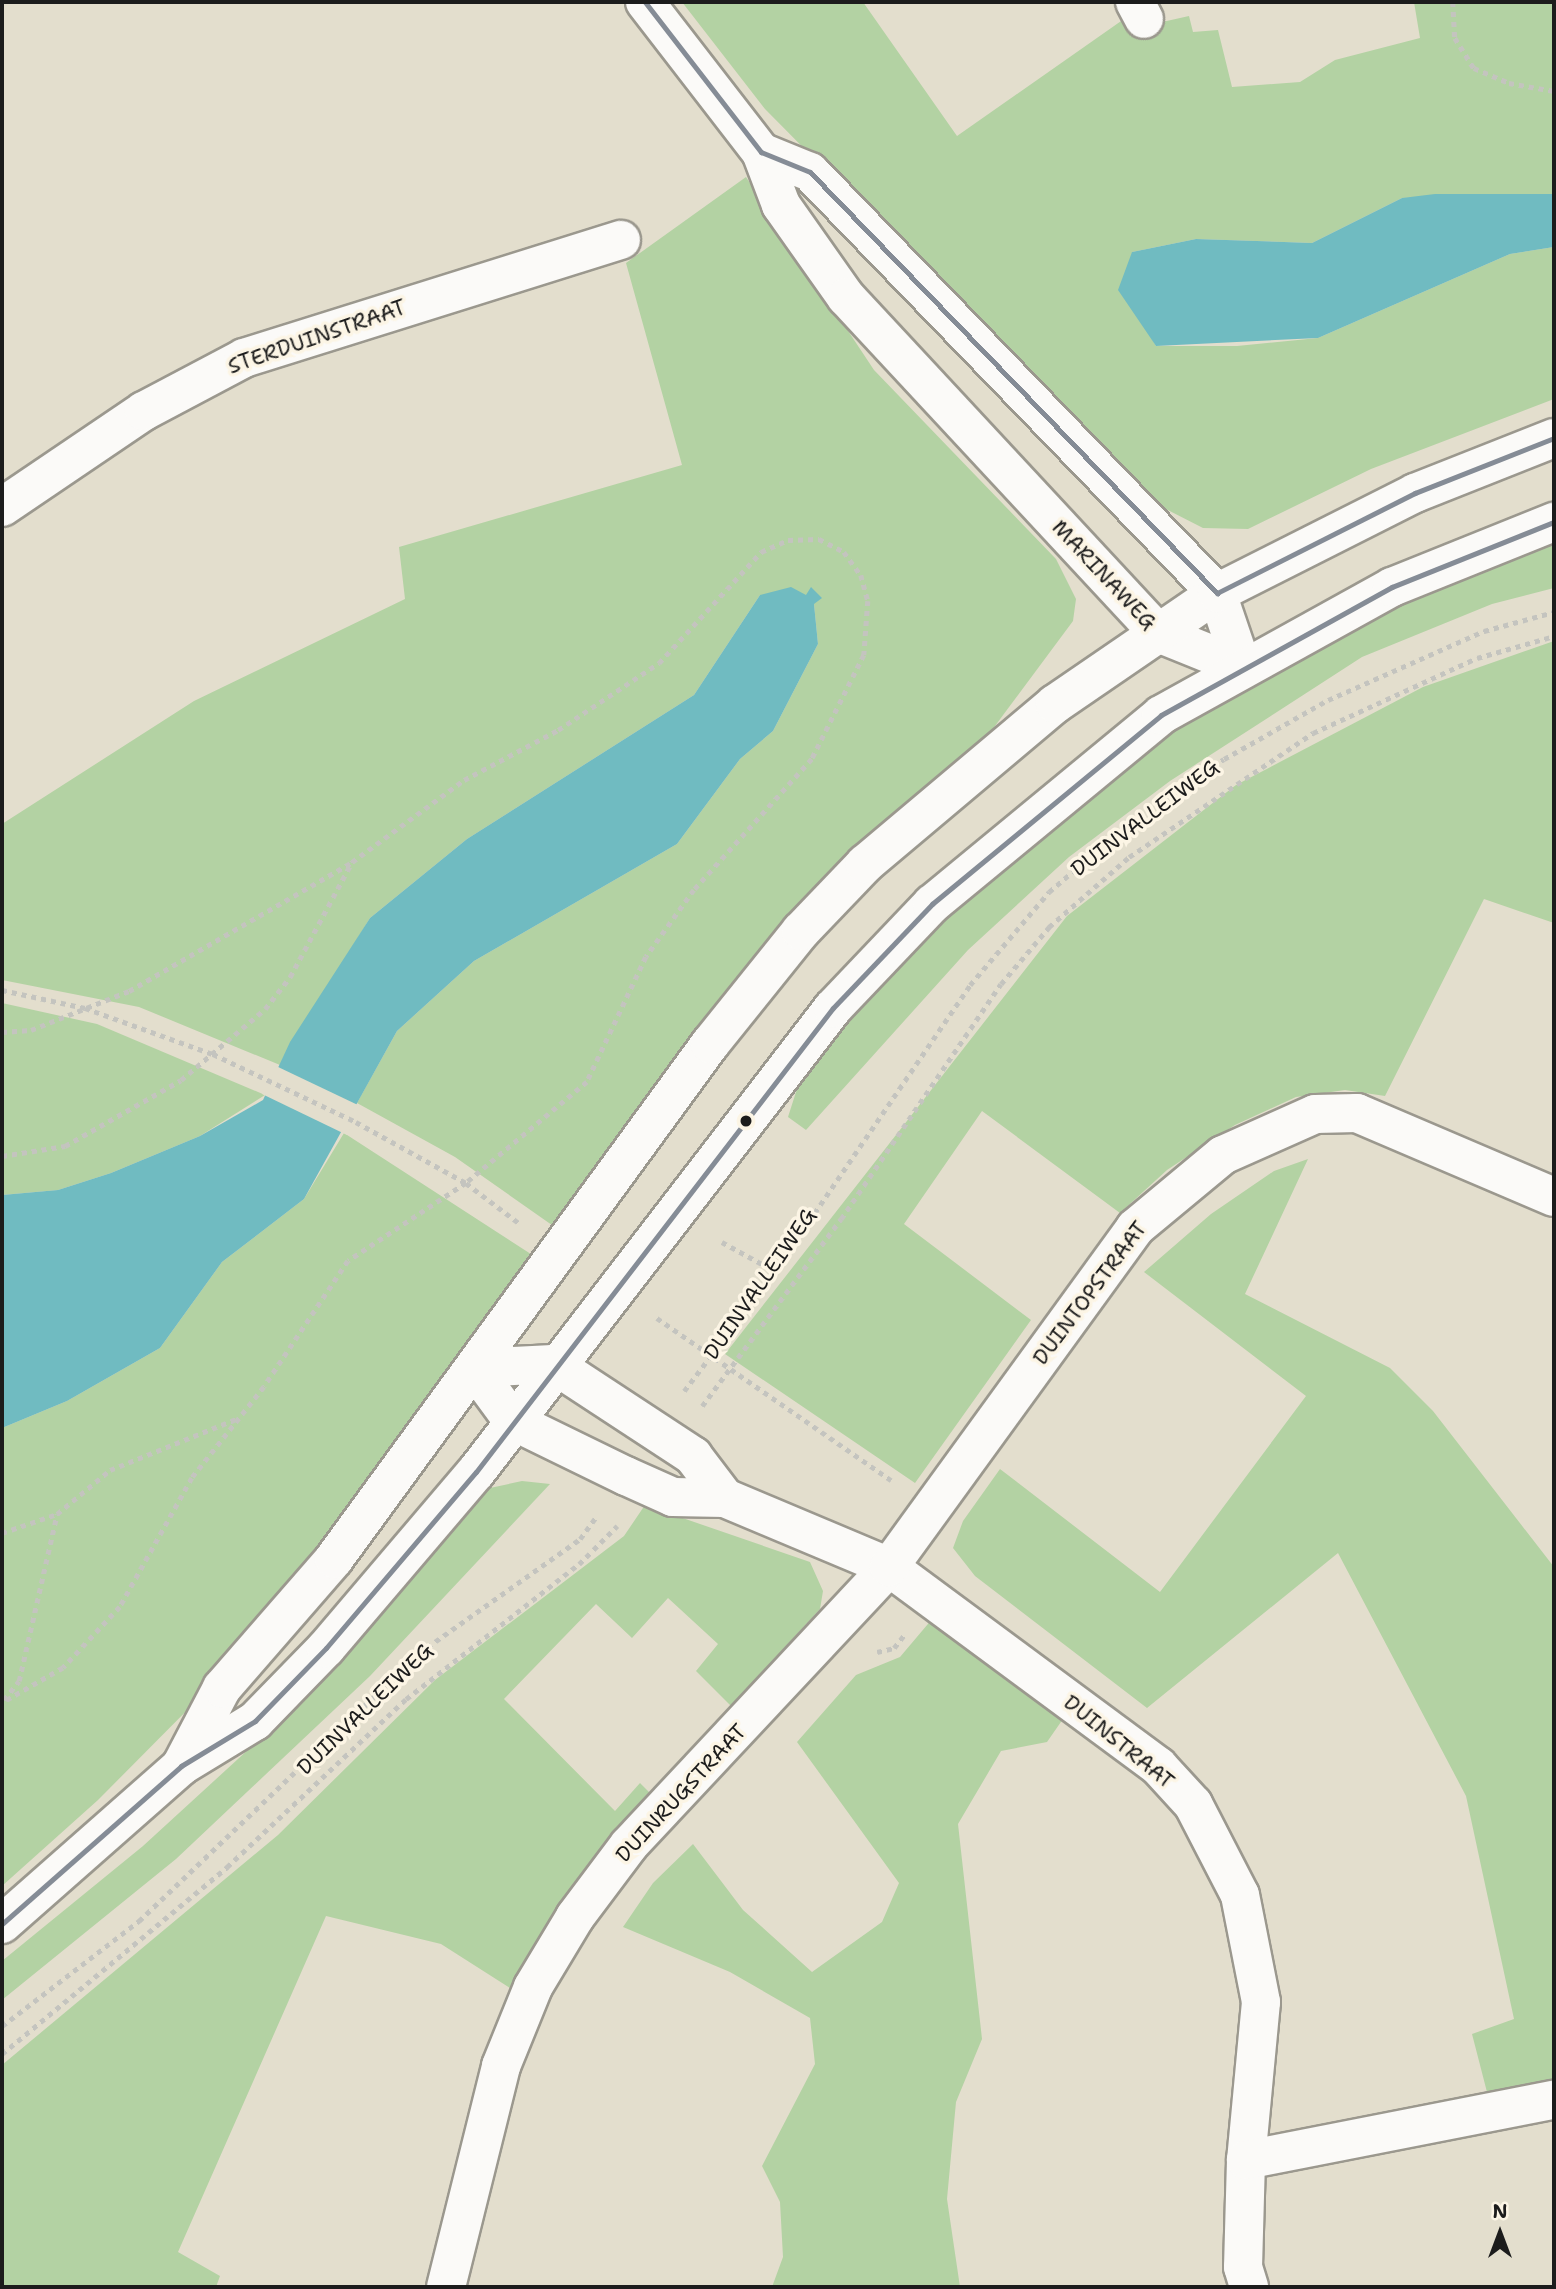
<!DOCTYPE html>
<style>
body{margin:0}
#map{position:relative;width:1556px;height:2289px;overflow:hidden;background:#e3decd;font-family:"Shantell Sans",sans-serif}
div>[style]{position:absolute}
.green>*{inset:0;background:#b3d2a3}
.water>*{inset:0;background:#70bbc1}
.pier>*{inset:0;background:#e3decd}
.path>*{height:4.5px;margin-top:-2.25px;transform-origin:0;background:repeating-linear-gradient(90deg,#c4c4bf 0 5px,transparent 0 10px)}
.roads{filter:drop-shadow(2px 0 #9b988e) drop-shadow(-2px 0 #9b988e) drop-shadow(0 2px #9b988e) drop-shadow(0 -2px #9b988e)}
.minor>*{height:38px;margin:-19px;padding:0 19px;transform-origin:19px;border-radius:19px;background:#fbfaf8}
.bus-1>*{height:5px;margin:-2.5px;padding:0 2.5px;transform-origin:2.5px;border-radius:2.5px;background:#858c96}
.dots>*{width:19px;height:19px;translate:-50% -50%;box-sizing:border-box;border:4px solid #fcf5e5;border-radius:50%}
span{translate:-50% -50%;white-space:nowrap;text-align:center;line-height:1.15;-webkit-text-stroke:7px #fcf5e5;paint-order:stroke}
.street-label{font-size:21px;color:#1c1c1c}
.frame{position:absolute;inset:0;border:4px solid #1c1c1c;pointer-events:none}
.north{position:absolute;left:1465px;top:2198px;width:70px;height:70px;-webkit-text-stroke:5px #fcf5e5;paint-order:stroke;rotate:0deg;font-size:19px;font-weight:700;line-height:28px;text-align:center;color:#1c1c1c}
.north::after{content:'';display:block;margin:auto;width:24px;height:32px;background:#1c1c1c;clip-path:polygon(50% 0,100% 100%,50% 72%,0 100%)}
</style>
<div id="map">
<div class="green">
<div style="clip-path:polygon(682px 2px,863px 2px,957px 136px,1124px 19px,1131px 29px,1189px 16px,1193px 32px,1218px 30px,1232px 87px,1300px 82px,1335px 60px,1420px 38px,1414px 2px,1554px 2px,1554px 194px,1402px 198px,1312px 243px,1196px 239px,1132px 252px,1143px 323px,1156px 346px,1237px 346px,1318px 338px,1510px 254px,1554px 247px,1554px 399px,1371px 469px,1248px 529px,1203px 528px,1156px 504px,765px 109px)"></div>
<div style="clip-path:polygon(746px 177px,874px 370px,1056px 559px,1076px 599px,1073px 621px,989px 734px,837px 874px,559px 1230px,455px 1157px,357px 1103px,397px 1031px,474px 961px,677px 844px,740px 759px,773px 731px,818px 644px,814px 604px,806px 595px,760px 595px,694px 695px,467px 839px,370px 918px,280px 1065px,139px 1007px,2px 980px,2px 824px,194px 701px,405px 599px,399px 547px,682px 465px,626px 263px)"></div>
<div style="clip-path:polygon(1554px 537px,1554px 588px,1492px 604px,1362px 657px,1170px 781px,1069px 857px,968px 950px,806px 1130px,788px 1117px,804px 1067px,895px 956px,1109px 774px,1260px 674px,1421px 587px)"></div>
<div style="clip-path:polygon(1554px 641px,1554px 923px,1484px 899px,1385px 1096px,1345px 1090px,1296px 1097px,1235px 1125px,1167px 1170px,1120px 1213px,982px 1111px,904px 1224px,1031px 1320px,915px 1483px,725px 1354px,1067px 916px,1236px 785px,1423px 687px)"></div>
<div style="clip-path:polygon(2px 1003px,97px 1024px,265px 1095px,200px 1136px,111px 1173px,58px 1190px,2px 1195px)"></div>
<div style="clip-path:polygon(344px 1133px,537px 1258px,412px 1435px,225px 1672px,98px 1800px,2px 1886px,2px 1428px,67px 1401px,160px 1348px,222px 1262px,304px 1199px)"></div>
<div style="clip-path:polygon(1308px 1159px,1245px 1294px,1390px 1368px,1433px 1411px,1554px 1567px,1554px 2079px,1488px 2096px,1472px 2034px,1514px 2019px,1466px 1796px,1338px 1553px,1147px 1708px,975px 1576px,953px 1548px,963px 1521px,1000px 1469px,1160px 1592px,1306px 1396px,1144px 1272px,1211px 1214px,1274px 1171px)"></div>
<div style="clip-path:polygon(522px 1481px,550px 1484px,370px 1676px,176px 1859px,2px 2000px,2px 1961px,143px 1846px,262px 1737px,352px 1649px,490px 1488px)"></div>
<div style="clip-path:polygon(645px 1505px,810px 1562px,823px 1591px,820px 1609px,731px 1706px,696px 1671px,718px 1644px,668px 1598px,632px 1638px,596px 1604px,504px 1699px,615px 1811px,640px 1783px,650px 1793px,583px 1873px,513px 1990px,441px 1944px,326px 1916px,178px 2252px,220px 2276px,216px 2287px,2px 2287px,2px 2065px,278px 1835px,435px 1680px,624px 1536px)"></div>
<div style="clip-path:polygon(933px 1618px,1063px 1719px,1047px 1742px,1001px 1751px,958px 1824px,982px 2039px,956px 2102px,947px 2199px,960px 2287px,772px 2287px,783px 2257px,780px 2202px,762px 2166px,815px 2064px,810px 2018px,730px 1972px,623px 1927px,653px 1883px,693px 1844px,743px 1910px,812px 1972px,882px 1922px,899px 1883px,797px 1742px,856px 1675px,900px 1657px)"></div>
</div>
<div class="water">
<div style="clip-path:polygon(1435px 194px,1554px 194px,1554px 247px,1510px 254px,1318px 338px,1156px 346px,1118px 290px,1132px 252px,1196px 239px,1312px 243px,1402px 198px)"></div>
<div style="clip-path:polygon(791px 587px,806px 595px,811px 587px,822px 598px,814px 604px,818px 644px,773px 731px,740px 759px,677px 844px,474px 961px,397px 1031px,304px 1199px,222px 1262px,160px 1348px,67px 1401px,2px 1428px,2px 1195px,58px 1190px,111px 1173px,200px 1136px,263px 1100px,290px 1042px,370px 918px,467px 839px,694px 695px,760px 595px)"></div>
</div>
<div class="pier">
<div style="clip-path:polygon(276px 1066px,360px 1106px,347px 1135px,262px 1094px)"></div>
</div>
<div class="path">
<div style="left:1453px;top:2px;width:36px;rotate:87deg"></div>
<div style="left:1455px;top:38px;width:36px;rotate:58deg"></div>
<div style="left:1474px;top:68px;width:38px;rotate:23deg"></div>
<div style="left:1509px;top:83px;width:46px;rotate:10.1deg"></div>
<div style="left:2px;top:990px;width:85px;rotate:12.2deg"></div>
<div style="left:85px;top:1008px;width:136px;rotate:19.8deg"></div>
<div style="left:213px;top:1054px;width:158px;rotate:25.4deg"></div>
<div style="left:356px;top:1122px;width:126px;rotate:29deg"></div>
<div style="left:466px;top:1183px;width:68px;rotate:37.2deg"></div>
<div style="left:2px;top:1032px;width:29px;rotate:-4deg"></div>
<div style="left:31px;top:1030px;width:105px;rotate:-21.7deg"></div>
<div style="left:129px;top:991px;width:256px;rotate:-30deg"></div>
<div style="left:2px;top:1156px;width:64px;rotate:-9deg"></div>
<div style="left:65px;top:1146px;width:133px;rotate:-29.6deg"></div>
<div style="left:181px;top:1080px;width:110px;rotate:-40.2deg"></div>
<div style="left:265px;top:1009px;width:41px;rotate:-52deg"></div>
<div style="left:290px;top:977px;width:131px;rotate:-61.7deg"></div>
<div style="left:352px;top:862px;width:139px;rotate:-36.2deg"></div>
<div style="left:464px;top:780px;width:106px;rotate:-28deg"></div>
<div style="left:558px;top:730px;width:121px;rotate:-33.6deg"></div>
<div style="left:659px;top:663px;width:151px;rotate:-47.4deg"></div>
<div style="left:761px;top:552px;width:30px;rotate:-24deg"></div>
<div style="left:788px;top:540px;width:31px;rotate:-2deg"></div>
<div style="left:819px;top:539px;width:28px;rotate:27deg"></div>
<div style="left:844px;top:552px;width:29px;rotate:54deg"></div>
<div style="left:861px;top:575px;width:27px;rotate:75deg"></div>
<div style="left:868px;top:601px;width:54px;rotate:94.2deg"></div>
<div style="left:864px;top:655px;width:116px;rotate:116.6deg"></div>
<div style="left:812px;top:759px;width:176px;rotate:132deg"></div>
<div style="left:694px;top:890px;width:82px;rotate:125.6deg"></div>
<div style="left:646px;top:957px;width:138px;rotate:115.3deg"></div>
<div style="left:587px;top:1082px;width:158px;rotate:140.1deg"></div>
<div style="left:466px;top:1183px;width:141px;rotate:146.5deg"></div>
<div style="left:348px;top:1261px;width:151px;rotate:123.7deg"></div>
<div style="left:264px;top:1387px;width:116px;rotate:128.4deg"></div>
<div style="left:192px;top:1478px;width:148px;rotate:119.2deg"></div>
<div style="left:120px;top:1607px;width:83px;rotate:133.1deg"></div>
<div style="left:63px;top:1668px;width:70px;rotate:150.2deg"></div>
<div style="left:722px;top:1242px;width:60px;rotate:28.7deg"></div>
<div style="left:657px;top:1318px;width:285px;rotate:34.7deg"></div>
<div style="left:684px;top:1391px;width:151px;rotate:-52.8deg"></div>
<div style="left:775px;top:1271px;width:346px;rotate:-55.7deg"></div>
<div style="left:970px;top:985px;width:122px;rotate:-49.7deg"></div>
<div style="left:1049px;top:892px;width:77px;rotate:-40.8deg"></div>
<div style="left:1107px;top:842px;width:143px;rotate:-35.4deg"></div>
<div style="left:1224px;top:759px;width:120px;rotate:-29.6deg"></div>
<div style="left:1328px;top:700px;width:171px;rotate:-23.9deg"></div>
<div style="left:1484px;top:631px;width:73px;rotate:-15.2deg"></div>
<div style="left:702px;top:1406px;width:233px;rotate:-53.4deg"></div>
<div style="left:841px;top:1219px;width:284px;rotate:-55.8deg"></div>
<div style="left:1001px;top:984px;width:75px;rotate:-49.9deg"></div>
<div style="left:1049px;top:927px;width:106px;rotate:-41.2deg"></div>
<div style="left:1129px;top:857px;width:222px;rotate:-34deg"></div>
<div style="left:1313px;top:733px;width:180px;rotate:-24.6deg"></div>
<div style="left:1477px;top:658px;width:80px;rotate:-15.9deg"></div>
<div style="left:2px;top:1533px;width:58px;rotate:-19.1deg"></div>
<div style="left:57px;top:1514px;width:69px;rotate:-39.7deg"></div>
<div style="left:110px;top:1470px;width:139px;rotate:-22deg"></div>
<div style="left:877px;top:1652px;width:17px;rotate:-13deg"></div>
<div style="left:894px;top:1648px;width:16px;rotate:-52deg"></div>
<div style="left:4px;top:1700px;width:24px;rotate:-52deg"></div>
<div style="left:19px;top:1681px;width:171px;rotate:-77.2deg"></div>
<div style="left:2px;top:2026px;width:173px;rotate:-37.5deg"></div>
<div style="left:139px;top:1921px;width:388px;rotate:-43.7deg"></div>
<div style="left:419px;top:1653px;width:197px;rotate:-35.3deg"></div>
<div style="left:580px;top:1539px;width:29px;rotate:-54deg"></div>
<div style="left:2px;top:2054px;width:293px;rotate:-39.7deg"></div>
<div style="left:227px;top:1867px;width:245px;rotate:-43.2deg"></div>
<div style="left:406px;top:1699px;width:219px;rotate:-38deg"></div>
<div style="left:579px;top:1564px;width:54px;rotate:-45deg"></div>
</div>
<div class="roads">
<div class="minor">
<div style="left:645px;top:2px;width:190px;rotate:52.3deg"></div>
<div style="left:761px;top:152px;width:57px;rotate:69.3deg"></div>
<div style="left:781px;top:205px;width:113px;rotate:54.8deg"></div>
<div style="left:846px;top:297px;width:459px;rotate:47.1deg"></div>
<div style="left:1158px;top:633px;width:91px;rotate:22deg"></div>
<div style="left:1135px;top:2px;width:19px;rotate:62deg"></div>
<div style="left:761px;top:152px;width:53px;rotate:22.2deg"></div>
<div style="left:810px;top:172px;width:586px;rotate:45.97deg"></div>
<div style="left:1217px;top:593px;width:78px;rotate:71.3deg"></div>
<div style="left:2px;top:507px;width:171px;rotate:-34.1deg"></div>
<div style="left:144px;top:411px;width:113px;rotate:-27.9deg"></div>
<div style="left:244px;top:358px;width:395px;rotate:-17.4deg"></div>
<div style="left:474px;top:1368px;width:66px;rotate:53.7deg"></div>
<div style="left:513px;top:1421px;width:126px;rotate:26deg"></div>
<div style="left:626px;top:1476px;width:51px;rotate:24.1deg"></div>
<div style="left:673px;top:1497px;width:52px;rotate:1.1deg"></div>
<div style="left:725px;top:1498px;width:178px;rotate:22.8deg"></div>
<div style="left:889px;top:1567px;width:335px;rotate:36.5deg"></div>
<div style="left:1158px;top:1766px;width:52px;rotate:47.4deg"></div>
<div style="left:1193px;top:1804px;width:102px;rotate:62.7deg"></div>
<div style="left:1240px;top:1895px;width:109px;rotate:78.9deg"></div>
<div style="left:1261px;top:2002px;width:159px;rotate:95.4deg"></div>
<div style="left:1246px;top:2160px;width:107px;rotate:91.6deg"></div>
<div style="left:1243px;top:2267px;width:21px;rotate:73deg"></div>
<div style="left:474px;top:1368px;width:79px;rotate:-2.9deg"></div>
<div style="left:553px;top:1364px;width:168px;rotate:33.3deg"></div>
<div style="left:693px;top:1456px;width:53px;rotate:52.7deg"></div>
<div style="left:181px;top:1766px;width:88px;rotate:-62.3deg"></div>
<div style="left:222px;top:1688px;width:171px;rotate:-49deg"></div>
<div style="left:334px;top:1559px;width:638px;rotate:-53.87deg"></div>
<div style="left:710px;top:1044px;width:145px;rotate:-51.2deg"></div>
<div style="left:801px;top:931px;width:93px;rotate:-46.3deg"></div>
<div style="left:865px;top:864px;width:248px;rotate:-40.1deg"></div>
<div style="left:1055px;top:704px;width:196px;rotate:-34.4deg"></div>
<div style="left:1217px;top:593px;width:222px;rotate:-26.8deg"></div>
<div style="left:1415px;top:493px;width:149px;rotate:-21.6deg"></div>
<div style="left:2px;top:1924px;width:239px;rotate:-41.4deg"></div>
<div style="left:181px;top:1766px;width:87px;rotate:-31.3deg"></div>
<div style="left:255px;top:1721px;width:102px;rotate:-45.8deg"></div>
<div style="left:326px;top:1648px;width:231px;rotate:-49.6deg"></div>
<div style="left:476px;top:1472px;width:585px;rotate:-52.43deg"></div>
<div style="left:833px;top:1008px;width:144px;rotate:-46.4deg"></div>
<div style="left:932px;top:904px;width:297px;rotate:-39.5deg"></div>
<div style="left:1161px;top:715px;width:264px;rotate:-29deg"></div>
<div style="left:1392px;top:587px;width:175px;rotate:-21.9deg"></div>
<div style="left:1246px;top:2160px;width:313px;rotate:-11.1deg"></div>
<div style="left:446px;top:2287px;width:228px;rotate:-76deg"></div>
<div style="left:501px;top:2066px;width:85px;rotate:-67.9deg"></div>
<div style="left:533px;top:1987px;width:82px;rotate:-59deg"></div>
<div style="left:575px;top:1917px;width:90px;rotate:-53.1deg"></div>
<div style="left:629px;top:1845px;width:381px;rotate:-46.9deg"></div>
<div style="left:889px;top:1567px;width:419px;rotate:-54deg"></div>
<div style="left:1135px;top:1228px;width:114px;rotate:-39.7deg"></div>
<div style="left:1223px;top:1155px;width:101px;rotate:-24deg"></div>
<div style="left:1315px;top:1114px;width:42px;rotate:-1.4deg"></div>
<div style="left:1357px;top:1113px;width:214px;rotate:23.1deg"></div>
</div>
</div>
<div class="bus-1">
<div style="left:645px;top:2px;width:190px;rotate:52.3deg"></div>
<div style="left:761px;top:152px;width:53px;rotate:22.2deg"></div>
<div style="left:810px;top:172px;width:586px;rotate:45.97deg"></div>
<div style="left:1217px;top:593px;width:222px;rotate:-26.8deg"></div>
<div style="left:1415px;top:493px;width:149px;rotate:-21.6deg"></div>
<div style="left:2px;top:1924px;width:239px;rotate:-41.4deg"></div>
<div style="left:181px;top:1766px;width:87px;rotate:-31.3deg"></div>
<div style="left:255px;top:1721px;width:102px;rotate:-45.8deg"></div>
<div style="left:326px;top:1648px;width:231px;rotate:-49.6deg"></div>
<div style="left:476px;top:1472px;width:585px;rotate:-52.43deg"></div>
<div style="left:833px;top:1008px;width:144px;rotate:-46.4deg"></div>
<div style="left:932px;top:904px;width:297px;rotate:-39.5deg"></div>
<div style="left:1161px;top:715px;width:264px;rotate:-29deg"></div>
<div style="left:1392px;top:587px;width:175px;rotate:-21.9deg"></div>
</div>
<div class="dots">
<div style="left:746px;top:1121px;background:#1c1c1c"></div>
</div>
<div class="street-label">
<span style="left:317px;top:337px;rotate:-19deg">STERDUINSTRAAT</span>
<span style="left:1104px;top:575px;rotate:47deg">MARINAWEG</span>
<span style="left:1145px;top:818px;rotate:-37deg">DUINVALLEIWEG</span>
<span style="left:760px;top:1284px;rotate:-55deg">DUINVALLEIWEG</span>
<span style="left:1090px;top:1293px;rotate:-53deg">DUINTOPSTRAAT</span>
<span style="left:365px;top:1709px;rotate:-44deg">DUINVALLEIWEG</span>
<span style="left:1119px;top:1742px;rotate:39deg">DUINSTRAAT</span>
<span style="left:681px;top:1793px;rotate:-47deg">DUINRUGSTRAAT</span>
</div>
<div class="frame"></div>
<div class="north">N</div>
</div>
